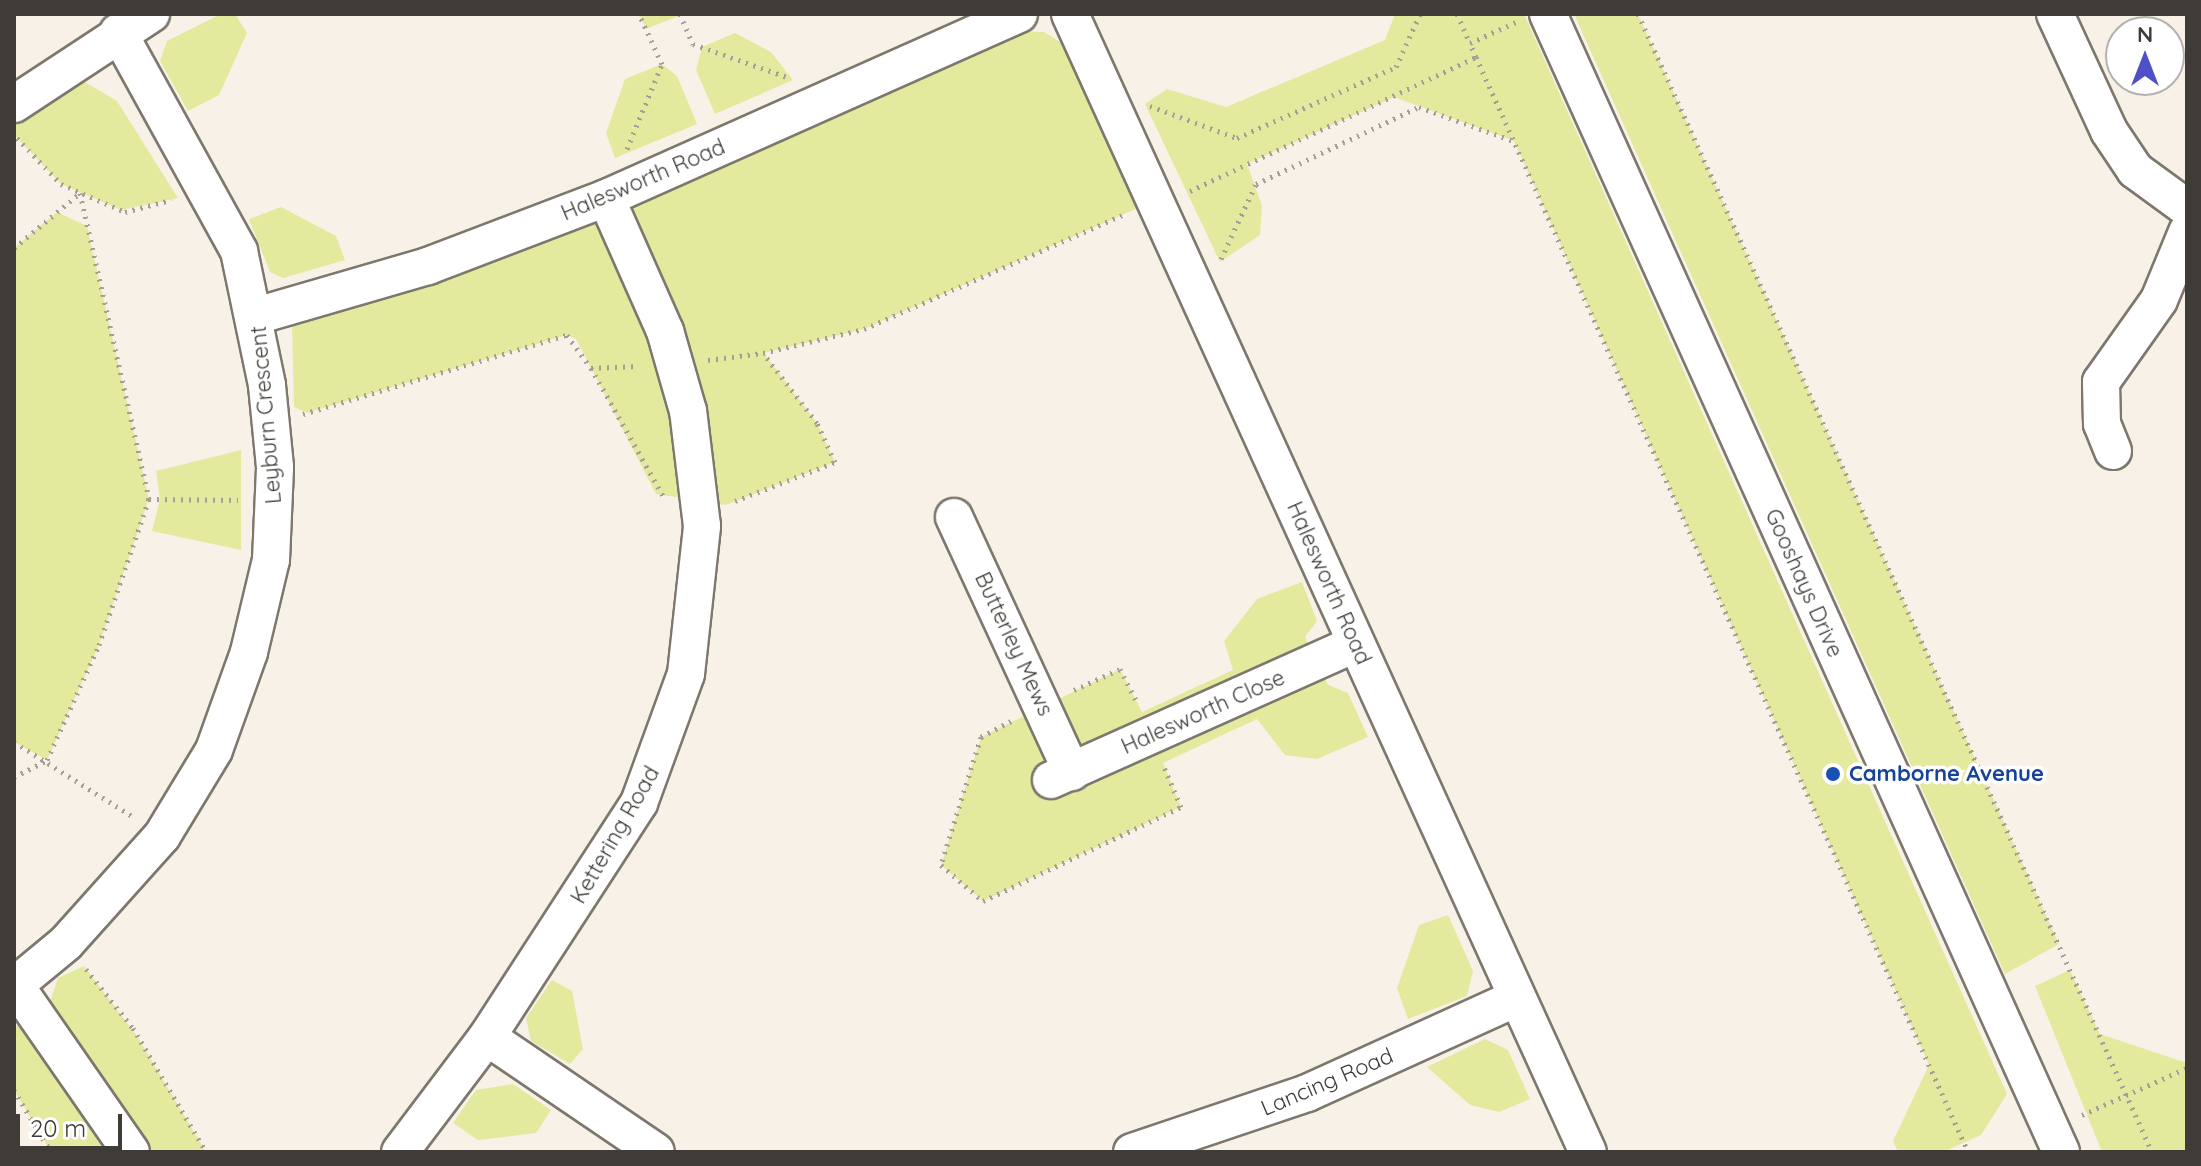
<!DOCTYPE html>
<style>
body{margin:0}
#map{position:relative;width:2201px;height:1166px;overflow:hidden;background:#f8f1e7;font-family:Quicksand,sans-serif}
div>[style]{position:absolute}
.green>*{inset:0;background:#e3ea9e}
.path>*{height:5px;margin-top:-2.5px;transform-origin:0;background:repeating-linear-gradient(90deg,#a39e97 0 2px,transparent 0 8px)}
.roads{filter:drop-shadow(2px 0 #7d776e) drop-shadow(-2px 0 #7d776e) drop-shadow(0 2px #7d776e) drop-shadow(0 -2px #7d776e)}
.minor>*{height:36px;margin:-18px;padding:0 18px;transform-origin:18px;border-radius:18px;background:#fff}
.dots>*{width:22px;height:22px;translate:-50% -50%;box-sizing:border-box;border:4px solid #fff;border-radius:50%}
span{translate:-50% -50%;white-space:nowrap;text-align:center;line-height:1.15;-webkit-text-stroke:7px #fff;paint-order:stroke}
.street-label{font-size:22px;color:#3f3c38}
.transit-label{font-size:22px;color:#164399;font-weight:700}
.left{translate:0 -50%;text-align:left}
.frame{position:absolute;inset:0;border:16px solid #3f3c38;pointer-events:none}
.north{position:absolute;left:2105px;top:16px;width:80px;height:80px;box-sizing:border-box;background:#fff;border:2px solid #b2b1af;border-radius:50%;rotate:0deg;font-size:22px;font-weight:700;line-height:32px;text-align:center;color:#3f3c38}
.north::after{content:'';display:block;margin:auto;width:28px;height:36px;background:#4f4fc6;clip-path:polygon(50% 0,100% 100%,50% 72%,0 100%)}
.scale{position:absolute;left:16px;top:1114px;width:106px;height:36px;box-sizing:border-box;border:4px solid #3f3c38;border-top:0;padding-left:10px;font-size:24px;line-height:28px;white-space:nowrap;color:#3f3c38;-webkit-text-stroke:6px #fff;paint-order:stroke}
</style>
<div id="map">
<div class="green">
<div style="clip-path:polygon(221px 14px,235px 14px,247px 33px,219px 95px,188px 111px,160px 61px,167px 41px)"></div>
<div style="clip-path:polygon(639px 14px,680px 14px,681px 15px,646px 29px)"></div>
<div style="clip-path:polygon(1395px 14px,1524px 14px,2007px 1094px,1981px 1135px,1943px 1152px,1898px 1152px,1893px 1141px,1929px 1065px,1514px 141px,1394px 97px,1247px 164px,1262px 206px,1260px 235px,1220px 262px,1145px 104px,1167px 89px,1226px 107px,1385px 40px)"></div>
<div style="clip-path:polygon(1574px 14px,1638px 14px,2059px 944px,2005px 974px)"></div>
<div style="clip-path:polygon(1005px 31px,1044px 32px,1071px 49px,1147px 204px,864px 329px,764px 353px,817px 423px,835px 462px,726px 505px,656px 494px,576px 339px,567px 335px,307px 413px,294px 407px,292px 325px,516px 249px)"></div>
<div style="clip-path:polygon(735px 33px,771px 52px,793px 80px,715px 114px,696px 70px,702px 47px)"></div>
<div style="clip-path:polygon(662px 64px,677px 76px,697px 124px,615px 158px,606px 133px,625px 79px)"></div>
<div style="clip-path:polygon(78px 78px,117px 101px,178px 198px,121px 210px,61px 184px,14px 135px,14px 125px)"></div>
<div style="clip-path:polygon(281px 207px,336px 236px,345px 260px,283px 278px,270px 272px,249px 219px)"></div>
<div style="clip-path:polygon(57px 212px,87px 226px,149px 499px,99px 645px,47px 760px,14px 742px,14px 248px)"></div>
<div style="clip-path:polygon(241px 450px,241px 550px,152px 531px,160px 499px,156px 471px)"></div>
<div style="clip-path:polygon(1302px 582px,1317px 621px,1305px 637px,1328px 685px,1348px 693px,1368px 737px,1317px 759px,1285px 755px,1257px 719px,1163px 763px,1181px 807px,983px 901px,941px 865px,981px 737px,1120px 669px,1142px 712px,1233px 670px,1224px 641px,1257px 599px)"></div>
<div style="clip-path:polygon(1448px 915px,1473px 971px,1467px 996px,1408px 1019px,1397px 988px,1419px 925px)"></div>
<div style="clip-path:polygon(84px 966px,137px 1036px,206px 1152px,151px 1152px,49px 1005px,58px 978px)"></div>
<div style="clip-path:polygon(2070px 970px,2100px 1034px,2187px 1063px,2187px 1152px,2102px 1152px,2035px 986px)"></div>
<div style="clip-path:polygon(552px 980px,572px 991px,583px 1049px,570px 1064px,531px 1041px,526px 1018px)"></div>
<div style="clip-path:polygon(14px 1025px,26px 1029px,114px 1152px,51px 1152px,14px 1090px)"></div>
<div style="clip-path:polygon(1485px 1039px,1508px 1050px,1530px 1099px,1499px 1112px,1470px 1105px,1427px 1067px)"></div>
<div style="clip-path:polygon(513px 1084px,551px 1110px,536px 1133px,478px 1140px,453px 1123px,476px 1090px)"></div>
</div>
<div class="path">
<div style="left:680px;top:14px;width:33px;rotate:67deg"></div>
<div style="left:693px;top:44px;width:103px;rotate:19.3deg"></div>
<div style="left:1457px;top:14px;width:32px;rotate:66deg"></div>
<div style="left:1638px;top:14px;width:1249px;rotate:65.69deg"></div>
<div style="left:1476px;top:57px;width:1200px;rotate:65.8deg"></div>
<div style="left:1150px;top:106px;width:93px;rotate:20.2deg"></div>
<div style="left:1237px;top:138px;width:174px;rotate:-24.1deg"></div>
<div style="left:1396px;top:67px;width:58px;rotate:-65.6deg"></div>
<div style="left:17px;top:138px;width:64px;rotate:46.3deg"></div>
<div style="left:61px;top:184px;width:70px;rotate:23.6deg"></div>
<div style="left:125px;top:212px;width:48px;rotate:-14.6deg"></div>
<div style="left:627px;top:149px;width:92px;rotate:-67.6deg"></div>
<div style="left:662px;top:64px;width:55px;rotate:-114.7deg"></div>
<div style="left:1190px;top:191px;width:316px;rotate:-25.1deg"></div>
<div style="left:1476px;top:57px;width:15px;rotate:-113deg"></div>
<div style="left:1470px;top:43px;width:51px;rotate:-24.5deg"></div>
<div style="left:14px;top:248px;width:86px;rotate:-39.8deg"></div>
<div style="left:80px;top:193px;width:314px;rotate:77.3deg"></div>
<div style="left:1221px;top:259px;width:83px;rotate:-65deg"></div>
<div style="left:1256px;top:184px;width:180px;rotate:-25.3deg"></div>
<div style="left:1419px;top:107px;width:101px;rotate:19.7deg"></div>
<div style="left:708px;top:360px;width:55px;rotate:-7.3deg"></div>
<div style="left:591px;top:368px;width:147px;rotate:60.6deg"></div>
<div style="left:303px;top:414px;width:276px;rotate:-16.7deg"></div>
<div style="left:567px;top:335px;width:41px;rotate:54deg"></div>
<div style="left:591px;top:368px;width:48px;rotate:-2.4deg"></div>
<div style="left:735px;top:501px;width:107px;rotate:-21.3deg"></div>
<div style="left:835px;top:462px;width:43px;rotate:-114.8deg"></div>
<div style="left:817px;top:423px;width:88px;rotate:-127.6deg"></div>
<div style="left:763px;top:353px;width:104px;rotate:-13.4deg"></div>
<div style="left:864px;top:329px;width:283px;rotate:-23.8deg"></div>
<div style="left:1074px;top:690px;width:51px;rotate:-24.5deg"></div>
<div style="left:1120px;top:669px;width:39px;rotate:63deg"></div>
<div style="left:1011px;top:721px;width:34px;rotate:152deg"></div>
<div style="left:981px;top:737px;width:134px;rotate:107.4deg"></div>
<div style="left:941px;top:865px;width:55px;rotate:40.6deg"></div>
<div style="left:983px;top:901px;width:219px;rotate:-25.4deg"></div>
<div style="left:1181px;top:807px;width:43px;rotate:-113deg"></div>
<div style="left:14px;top:742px;width:143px;rotate:32.1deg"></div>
<div style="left:14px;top:777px;width:37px;rotate:-27deg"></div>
<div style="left:47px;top:760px;width:126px;rotate:-65.7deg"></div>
<div style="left:99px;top:645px;width:154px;rotate:-71.1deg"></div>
<div style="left:149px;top:499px;width:89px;rotate:0.6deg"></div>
<div style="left:86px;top:969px;width:75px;rotate:51.5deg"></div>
<div style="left:133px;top:1028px;width:144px;rotate:59.5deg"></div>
<div style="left:14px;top:1090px;width:72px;rotate:59.2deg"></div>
<div style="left:2082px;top:1115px;width:115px;rotate:-24.1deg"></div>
</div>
<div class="roads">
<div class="minor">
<div style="left:1070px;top:14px;width:1250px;rotate:65.53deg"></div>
<div style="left:1548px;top:14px;width:1248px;rotate:65.73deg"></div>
<div style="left:2055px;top:14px;width:129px;rotate:65.2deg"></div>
<div style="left:2109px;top:131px;width:47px;rotate:56.3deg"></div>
<div style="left:2135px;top:170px;width:64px;rotate:36.2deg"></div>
<div style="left:14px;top:104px;width:164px;rotate:-33.3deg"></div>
<div style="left:256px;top:316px;width:179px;rotate:-16.2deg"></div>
<div style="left:428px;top:266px;width:191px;rotate:-20.9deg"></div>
<div style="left:606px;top:198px;width:452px;rotate:-24deg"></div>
<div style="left:2113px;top:451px;width:29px;rotate:-112deg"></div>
<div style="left:2102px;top:424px;width:42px;rotate:-91.4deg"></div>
<div style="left:2101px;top:382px;width:100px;rotate:-54.7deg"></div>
<div style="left:2159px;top:300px;width:74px;rotate:-67.6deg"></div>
<div style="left:954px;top:517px;width:281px;rotate:65.2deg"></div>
<div style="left:1051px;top:780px;width:333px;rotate:-24.1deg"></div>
<div style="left:15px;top:985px;width:203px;rotate:55.2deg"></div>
<div style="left:14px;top:986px;width:67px;rotate:-39.6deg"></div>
<div style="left:66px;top:943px;width:144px;rotate:-48.1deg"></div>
<div style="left:162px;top:836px;width:100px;rotate:-58.8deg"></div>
<div style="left:214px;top:750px;width:104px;rotate:-70.3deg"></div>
<div style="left:249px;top:652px;width:95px;rotate:-76.6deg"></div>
<div style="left:271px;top:560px;width:93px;rotate:-87.5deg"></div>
<div style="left:275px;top:467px;width:82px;rotate:-95.6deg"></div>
<div style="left:267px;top:385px;width:137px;rotate:-101.8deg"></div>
<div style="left:239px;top:251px;width:250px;rotate:-118.9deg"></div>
<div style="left:487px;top:1037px;width:204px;rotate:34.2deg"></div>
<div style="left:400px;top:1152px;width:144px;rotate:-52.9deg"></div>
<div style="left:487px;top:1037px;width:279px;rotate:-57deg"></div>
<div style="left:639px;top:803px;width:137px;rotate:-70deg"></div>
<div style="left:686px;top:674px;width:149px;rotate:-83.8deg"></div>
<div style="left:702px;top:526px;width:116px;rotate:-96.9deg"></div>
<div style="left:688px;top:411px;width:83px;rotate:-106deg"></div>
<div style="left:665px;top:331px;width:145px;rotate:-113.9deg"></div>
<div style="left:1132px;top:1152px;width:185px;rotate:-18.6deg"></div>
<div style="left:1307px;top:1093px;width:230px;rotate:-24.4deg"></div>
</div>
</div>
<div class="dots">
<div style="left:1833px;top:774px;background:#1a4fb4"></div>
</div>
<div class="street-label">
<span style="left:643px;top:180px;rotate:-23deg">Halesworth Road</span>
<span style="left:266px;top:415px;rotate:-95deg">Leyburn Crescent</span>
<span style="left:1329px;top:583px;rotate:66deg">Halesworth Road</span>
<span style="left:1804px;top:583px;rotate:66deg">Gooshays Drive</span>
<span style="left:1014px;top:644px;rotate:65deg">Butterley Mews</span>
<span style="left:1203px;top:712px;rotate:-24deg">Halesworth Close</span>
<span style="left:615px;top:835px;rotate:-60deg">Kettering Road</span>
<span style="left:1327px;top:1082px;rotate:-23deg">Lancing Road</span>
</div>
<div class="transit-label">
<span class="left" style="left:1849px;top:774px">Camborne Avenue</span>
</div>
<div class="frame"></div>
<div class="north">N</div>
<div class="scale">20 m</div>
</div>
